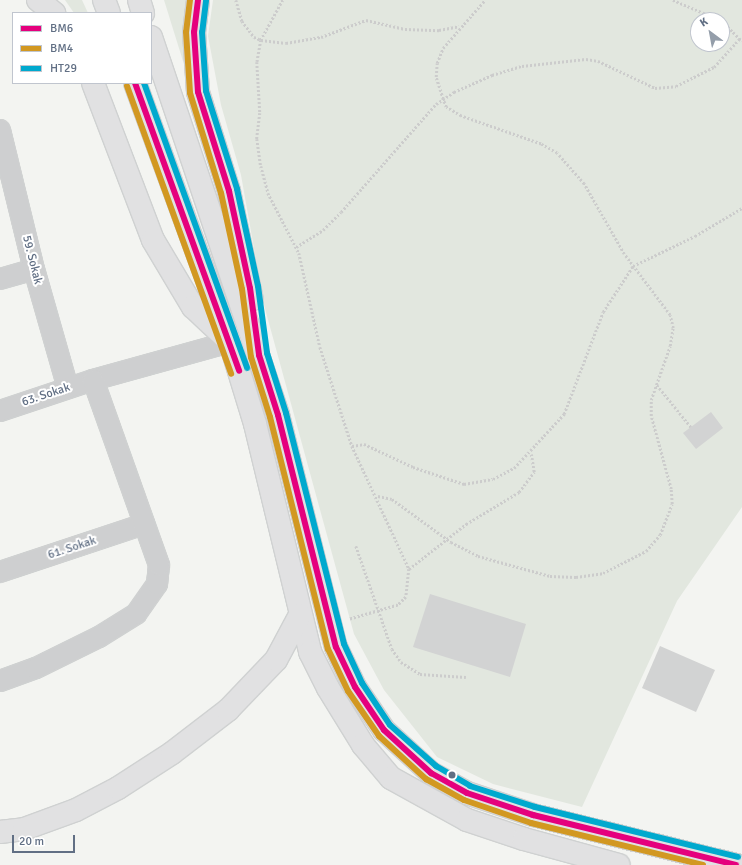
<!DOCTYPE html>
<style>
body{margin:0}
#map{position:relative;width:742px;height:865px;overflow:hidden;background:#f3f4f1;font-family:Signika,sans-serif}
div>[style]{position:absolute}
.green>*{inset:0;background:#e2e7df}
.building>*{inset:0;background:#d2d3d3}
.path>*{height:2.5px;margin-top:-1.25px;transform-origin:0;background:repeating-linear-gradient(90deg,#ccc 0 2px,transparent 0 4px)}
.roads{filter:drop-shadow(1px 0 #cfd1d1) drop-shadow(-1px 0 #cfd1d1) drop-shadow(0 1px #cfd1d1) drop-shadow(0 -1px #cfd1d1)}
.street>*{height:20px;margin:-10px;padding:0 10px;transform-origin:10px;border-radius:10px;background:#cecfd0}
.primary>*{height:22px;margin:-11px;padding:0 11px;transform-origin:11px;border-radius:11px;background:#e1e1e2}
.bus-1>*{height:6px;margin:-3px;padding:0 3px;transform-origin:3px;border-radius:3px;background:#e5007d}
.bus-2>*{height:6px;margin:-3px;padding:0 3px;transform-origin:3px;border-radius:3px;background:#d29821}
.bus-3>*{height:6px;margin:-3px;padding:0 3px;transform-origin:3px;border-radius:3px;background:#00a9ce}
.dots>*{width:11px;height:11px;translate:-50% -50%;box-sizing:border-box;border:2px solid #fff;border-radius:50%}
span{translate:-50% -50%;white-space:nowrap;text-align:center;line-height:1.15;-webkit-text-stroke:4px #fff;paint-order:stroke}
.street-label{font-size:12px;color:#616f84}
.legend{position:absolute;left:12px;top:12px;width:140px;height:72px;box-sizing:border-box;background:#fff;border:1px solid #c0c5ce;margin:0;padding:5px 7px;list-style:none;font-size:12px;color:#616f84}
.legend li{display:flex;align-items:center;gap:8px;height:20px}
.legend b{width:20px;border:1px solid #c0c5ce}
.north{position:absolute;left:690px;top:12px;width:40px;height:40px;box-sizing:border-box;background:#fff;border:1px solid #c0c5ce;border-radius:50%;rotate:328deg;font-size:11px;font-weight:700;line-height:16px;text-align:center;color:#616f84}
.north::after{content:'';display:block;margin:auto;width:14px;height:18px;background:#949eaa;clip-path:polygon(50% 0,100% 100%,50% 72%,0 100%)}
.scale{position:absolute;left:12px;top:835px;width:63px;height:18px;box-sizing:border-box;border:2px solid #616f84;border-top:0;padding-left:5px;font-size:12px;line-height:14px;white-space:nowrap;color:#616f84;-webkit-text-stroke:3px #fff;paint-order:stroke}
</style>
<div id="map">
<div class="green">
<div style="clip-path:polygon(65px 0,82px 0,88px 13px,74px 13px)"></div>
<div style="clip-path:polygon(164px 0,188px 0,187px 74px)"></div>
<div style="clip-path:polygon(evenodd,213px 0,742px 0,742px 507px,677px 601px,582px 807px,493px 784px,437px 757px,384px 690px,354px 634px,264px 305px,241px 175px,221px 105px,208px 36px,213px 0,698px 20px,722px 20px,722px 44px,698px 44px,698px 20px)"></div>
</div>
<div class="building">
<div style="clip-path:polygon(711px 412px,723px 428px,696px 449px,683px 433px)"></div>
<div style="clip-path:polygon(430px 594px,526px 624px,510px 677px,413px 647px)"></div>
<div style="clip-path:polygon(660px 646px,715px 670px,696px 712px,642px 688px)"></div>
</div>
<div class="path">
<div style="left:236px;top:0;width:22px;rotate:74deg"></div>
<div style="left:242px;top:21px;width:20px;rotate:53deg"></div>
<div style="left:254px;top:37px;width:8px;rotate:23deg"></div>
<div style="left:261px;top:40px;width:25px;rotate:7deg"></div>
<div style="left:286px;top:43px;width:36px;rotate:-10deg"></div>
<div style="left:321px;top:37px;width:48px;rotate:-20.7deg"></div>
<div style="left:366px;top:20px;width:40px;rotate:13deg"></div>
<div style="left:405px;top:29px;width:34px;rotate:2deg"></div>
<div style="left:439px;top:30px;width:20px;rotate:-11deg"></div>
<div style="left:283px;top:0;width:46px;rotate:118.8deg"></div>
<div style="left:261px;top:40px;width:22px;rotate:100deg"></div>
<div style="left:257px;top:62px;width:51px;rotate:86.6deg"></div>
<div style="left:260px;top:113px;width:26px;rotate:97deg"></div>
<div style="left:257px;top:139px;width:27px;rotate:82deg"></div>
<div style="left:261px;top:166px;width:28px;rotate:75deg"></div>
<div style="left:268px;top:193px;width:68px;rotate:62.7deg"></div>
<div style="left:299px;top:253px;width:96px;rotate:77.4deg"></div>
<div style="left:320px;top:347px;width:104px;rotate:72.1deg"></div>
<div style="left:352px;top:446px;width:136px;rotate:65.1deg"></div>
<div style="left:409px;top:569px;width:28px;rotate:96deg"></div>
<div style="left:406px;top:597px;width:11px;rotate:135deg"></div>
<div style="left:398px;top:605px;width:50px;rotate:163.7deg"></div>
<div style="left:673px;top:0;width:51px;rotate:23.1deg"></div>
<div style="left:722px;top:21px;width:28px;rotate:45deg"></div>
<div style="left:296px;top:247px;width:32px;rotate:-32deg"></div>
<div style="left:323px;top:230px;width:25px;rotate:-45deg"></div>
<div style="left:341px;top:212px;width:144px;rotate:-48.7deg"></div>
<div style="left:436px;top:104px;width:22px;rotate:-34deg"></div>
<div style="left:454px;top:92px;width:42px;rotate:-24.1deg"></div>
<div style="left:492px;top:75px;width:31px;rotate:-17deg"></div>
<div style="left:522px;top:66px;width:64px;rotate:-6.2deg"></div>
<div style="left:586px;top:59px;width:12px;rotate:9deg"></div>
<div style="left:598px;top:61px;width:63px;rotate:25.3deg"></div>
<div style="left:655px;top:88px;width:21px;rotate:-5deg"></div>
<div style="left:676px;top:86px;width:42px;rotate:-26.6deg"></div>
<div style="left:714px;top:67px;width:39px;rotate:-48deg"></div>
<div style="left:657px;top:385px;width:54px;rotate:51deg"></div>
<div style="left:352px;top:446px;width:12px;rotate:-9deg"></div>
<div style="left:364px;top:444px;width:54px;rotate:25.1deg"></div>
<div style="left:413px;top:467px;width:54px;rotate:18.4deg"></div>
<div style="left:464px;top:484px;width:29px;rotate:-10deg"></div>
<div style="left:493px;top:479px;width:24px;rotate:-28deg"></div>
<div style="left:514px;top:468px;width:74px;rotate:-47.2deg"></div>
<div style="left:564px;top:414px;width:109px;rotate:-69.1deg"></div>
<div style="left:603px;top:312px;width:55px;rotate:-56.9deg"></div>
<div style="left:633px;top:266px;width:69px;rotate:-25.8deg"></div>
<div style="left:695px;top:236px;width:55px;rotate:-30.8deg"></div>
<div style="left:378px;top:496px;width:14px;rotate:12deg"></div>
<div style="left:392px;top:499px;width:73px;rotate:36.1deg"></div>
<div style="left:451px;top:542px;width:30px;rotate:27deg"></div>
<div style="left:478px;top:556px;width:75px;rotate:15.5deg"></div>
<div style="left:550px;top:576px;width:26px;rotate:2deg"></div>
<div style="left:576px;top:577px;width:27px;rotate:-8deg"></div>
<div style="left:603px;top:573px;width:48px;rotate:-27.1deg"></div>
<div style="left:646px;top:551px;width:21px;rotate:-49deg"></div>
<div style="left:660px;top:535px;width:33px;rotate:-69deg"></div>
<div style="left:672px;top:504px;width:15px;rotate:-94deg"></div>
<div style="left:671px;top:489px;width:76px;rotate:-105.3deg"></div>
<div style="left:651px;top:416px;width:16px;rotate:-90deg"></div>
<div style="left:651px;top:400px;width:57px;rotate:-70.6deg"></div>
<div style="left:670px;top:346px;width:18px;rotate:-81deg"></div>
<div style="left:673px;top:328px;width:13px;rotate:-103deg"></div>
<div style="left:670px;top:315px;width:76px;rotate:-127deg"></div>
<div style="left:624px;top:254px;width:81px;rotate:-119.7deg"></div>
<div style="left:584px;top:184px;width:41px;rotate:-131.1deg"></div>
<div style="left:557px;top:153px;width:18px;rotate:-151deg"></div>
<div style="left:541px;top:144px;width:85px;rotate:-160.7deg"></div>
<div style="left:461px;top:116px;width:17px;rotate:-149deg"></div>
<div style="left:446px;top:107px;width:9px;rotate:-111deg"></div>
<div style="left:443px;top:99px;width:23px;rotate:-108deg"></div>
<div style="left:436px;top:77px;width:14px;rotate:-86deg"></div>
<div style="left:437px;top:63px;width:16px;rotate:-68deg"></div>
<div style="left:443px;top:48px;width:64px;rotate:-48.8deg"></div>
<div style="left:356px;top:546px;width:109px;rotate:70.7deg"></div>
<div style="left:392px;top:649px;width:16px;rotate:55deg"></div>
<div style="left:401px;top:662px;width:22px;rotate:32deg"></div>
<div style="left:420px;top:674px;width:46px;rotate:3.7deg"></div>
<div style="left:409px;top:569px;width:73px;rotate:-38.3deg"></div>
<div style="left:466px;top:524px;width:62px;rotate:-31.1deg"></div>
<div style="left:519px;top:492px;width:25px;rotate:-53deg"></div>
<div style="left:534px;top:472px;width:18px;rotate:-99deg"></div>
</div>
<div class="roads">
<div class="street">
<div style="left:0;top:130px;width:143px;rotate:76.3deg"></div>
<div style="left:34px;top:269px;width:124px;rotate:74.1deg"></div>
<div style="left:0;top:279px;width:35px;rotate:-16deg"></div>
<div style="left:0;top:411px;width:98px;rotate:-18.4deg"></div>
<div style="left:93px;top:380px;width:142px;rotate:-15.5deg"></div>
<div style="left:0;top:572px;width:152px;rotate:-18.4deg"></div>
<div style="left:0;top:681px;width:38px;rotate:-20deg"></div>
<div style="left:36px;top:668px;width:70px;rotate:-26.2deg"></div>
<div style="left:99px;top:637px;width:44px;rotate:-31.9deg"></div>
<div style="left:136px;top:614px;width:37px;rotate:-55deg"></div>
<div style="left:157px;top:584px;width:19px;rotate:-84deg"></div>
<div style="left:159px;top:565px;width:196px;rotate:-109.6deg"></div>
</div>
<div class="primary">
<div style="left:38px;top:0;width:21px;rotate:39deg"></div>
<div style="left:104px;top:0;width:14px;rotate:69deg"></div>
<div style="left:139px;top:0;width:14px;rotate:73deg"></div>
<div style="left:198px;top:0;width:32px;rotate:97deg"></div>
<div style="left:194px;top:32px;width:60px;rotate:86.2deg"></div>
<div style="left:198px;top:92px;width:104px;rotate:72.6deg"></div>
<div style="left:229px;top:191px;width:111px;rotate:78.1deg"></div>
<div style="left:151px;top:37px;width:399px;rotate:71.4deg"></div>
<div style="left:278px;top:415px;width:239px;rotate:76deg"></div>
<div style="left:336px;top:647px;width:44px;rotate:64.6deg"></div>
<div style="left:355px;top:687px;width:52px;rotate:56deg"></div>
<div style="left:384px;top:730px;width:64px;rotate:42.5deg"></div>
<div style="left:431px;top:773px;width:41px;rotate:29.1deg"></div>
<div style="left:467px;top:793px;width:70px;rotate:18.4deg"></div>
<div style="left:533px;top:815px;width:209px;rotate:13.8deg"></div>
<div style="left:93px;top:83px;width:168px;rotate:69.1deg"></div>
<div style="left:153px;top:240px;width:78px;rotate:59.2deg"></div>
<div style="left:193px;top:307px;width:47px;rotate:43.3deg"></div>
<div style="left:135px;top:83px;width:276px;rotate:69.9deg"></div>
<div style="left:230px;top:342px;width:86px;rotate:73deg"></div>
<div style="left:255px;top:424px;width:235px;rotate:76.4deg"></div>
<div style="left:310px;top:652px;width:40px;rotate:63.4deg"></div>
<div style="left:328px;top:688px;width:67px;rotate:58.4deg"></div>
<div style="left:363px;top:745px;width:43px;rotate:49.7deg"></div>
<div style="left:391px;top:778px;width:87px;rotate:28.9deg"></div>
<div style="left:467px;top:820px;width:60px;rotate:18.4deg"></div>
<div style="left:524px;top:839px;width:98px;rotate:15.3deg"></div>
<div style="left:0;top:832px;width:24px;rotate:-7deg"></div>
<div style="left:24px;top:829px;width:55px;rotate:-20.1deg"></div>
<div style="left:76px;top:810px;width:47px;rotate:-27.6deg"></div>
<div style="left:118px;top:788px;width:64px;rotate:-32.9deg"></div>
<div style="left:172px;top:753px;width:71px;rotate:-37.5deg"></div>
<div style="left:228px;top:710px;width:69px;rotate:-46.2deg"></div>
<div style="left:276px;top:660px;width:51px;rotate:-61.9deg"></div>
</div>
</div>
<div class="bus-1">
<div style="left:198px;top:0;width:32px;rotate:97deg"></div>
<div style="left:194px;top:32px;width:60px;rotate:86.2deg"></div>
<div style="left:198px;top:92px;width:104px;rotate:72.6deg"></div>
<div style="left:229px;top:191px;width:99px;rotate:77.8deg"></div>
<div style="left:250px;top:288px;width:68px;rotate:82.3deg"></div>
<div style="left:259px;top:355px;width:63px;rotate:72.4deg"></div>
<div style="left:278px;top:415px;width:239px;rotate:76deg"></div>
<div style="left:336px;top:647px;width:44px;rotate:64.6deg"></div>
<div style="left:355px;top:687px;width:52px;rotate:56deg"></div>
<div style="left:384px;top:730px;width:64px;rotate:42.5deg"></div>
<div style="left:431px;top:773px;width:41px;rotate:29.1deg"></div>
<div style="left:467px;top:793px;width:70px;rotate:18.4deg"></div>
<div style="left:533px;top:815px;width:209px;rotate:13.8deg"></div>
<div style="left:135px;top:83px;width:306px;rotate:70.1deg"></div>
</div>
<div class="bus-2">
<div style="left:190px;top:0;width:32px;rotate:97deg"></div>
<div style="left:186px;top:32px;width:61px;rotate:86.2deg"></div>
<div style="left:190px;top:93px;width:105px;rotate:72.8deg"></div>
<div style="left:221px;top:193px;width:98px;rotate:77.7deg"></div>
<div style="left:242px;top:289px;width:69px;rotate:82.5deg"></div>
<div style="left:251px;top:357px;width:63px;rotate:72.4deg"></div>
<div style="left:270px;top:417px;width:239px;rotate:76deg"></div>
<div style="left:328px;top:649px;width:47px;rotate:64.5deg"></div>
<div style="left:348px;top:691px;width:55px;rotate:55.4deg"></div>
<div style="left:379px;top:736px;width:64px;rotate:42.5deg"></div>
<div style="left:426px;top:779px;width:43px;rotate:28.9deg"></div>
<div style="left:464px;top:800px;width:71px;rotate:18.9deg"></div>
<div style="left:531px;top:823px;width:177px;rotate:13.7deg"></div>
<div style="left:127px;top:86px;width:306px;rotate:70.1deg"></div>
</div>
<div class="bus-3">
<div style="left:206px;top:1px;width:31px;rotate:97deg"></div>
<div style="left:202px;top:32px;width:59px;rotate:86.1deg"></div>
<div style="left:206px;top:91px;width:103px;rotate:72.4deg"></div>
<div style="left:237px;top:189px;width:99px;rotate:77.8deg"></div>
<div style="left:258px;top:286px;width:68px;rotate:82.3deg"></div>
<div style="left:267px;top:353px;width:63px;rotate:72.4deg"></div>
<div style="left:286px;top:413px;width:238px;rotate:75.9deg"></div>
<div style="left:344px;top:644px;width:43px;rotate:65.2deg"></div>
<div style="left:362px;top:683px;width:50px;rotate:56.3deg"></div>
<div style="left:390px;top:725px;width:62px;rotate:41.7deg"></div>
<div style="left:436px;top:766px;width:39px;rotate:30deg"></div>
<div style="left:470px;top:786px;width:68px;rotate:17.9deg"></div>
<div style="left:535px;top:807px;width:209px;rotate:13.8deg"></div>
<div style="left:144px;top:83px;width:303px;rotate:70.1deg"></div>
</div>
<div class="dots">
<div style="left:452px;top:775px;background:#616f84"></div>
</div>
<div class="street-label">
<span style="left:32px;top:260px;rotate:76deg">59. Sokak</span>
<span style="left:46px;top:395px;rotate:-18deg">63. Sokak</span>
<span style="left:72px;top:548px;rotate:-18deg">61. Sokak</span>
</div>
<ul class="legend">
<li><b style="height:5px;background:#e5007d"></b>BM6</li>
<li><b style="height:5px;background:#d29821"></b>BM4</li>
<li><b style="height:5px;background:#00a9ce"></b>HT29</li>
</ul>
<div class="north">K</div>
<div class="scale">20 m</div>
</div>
